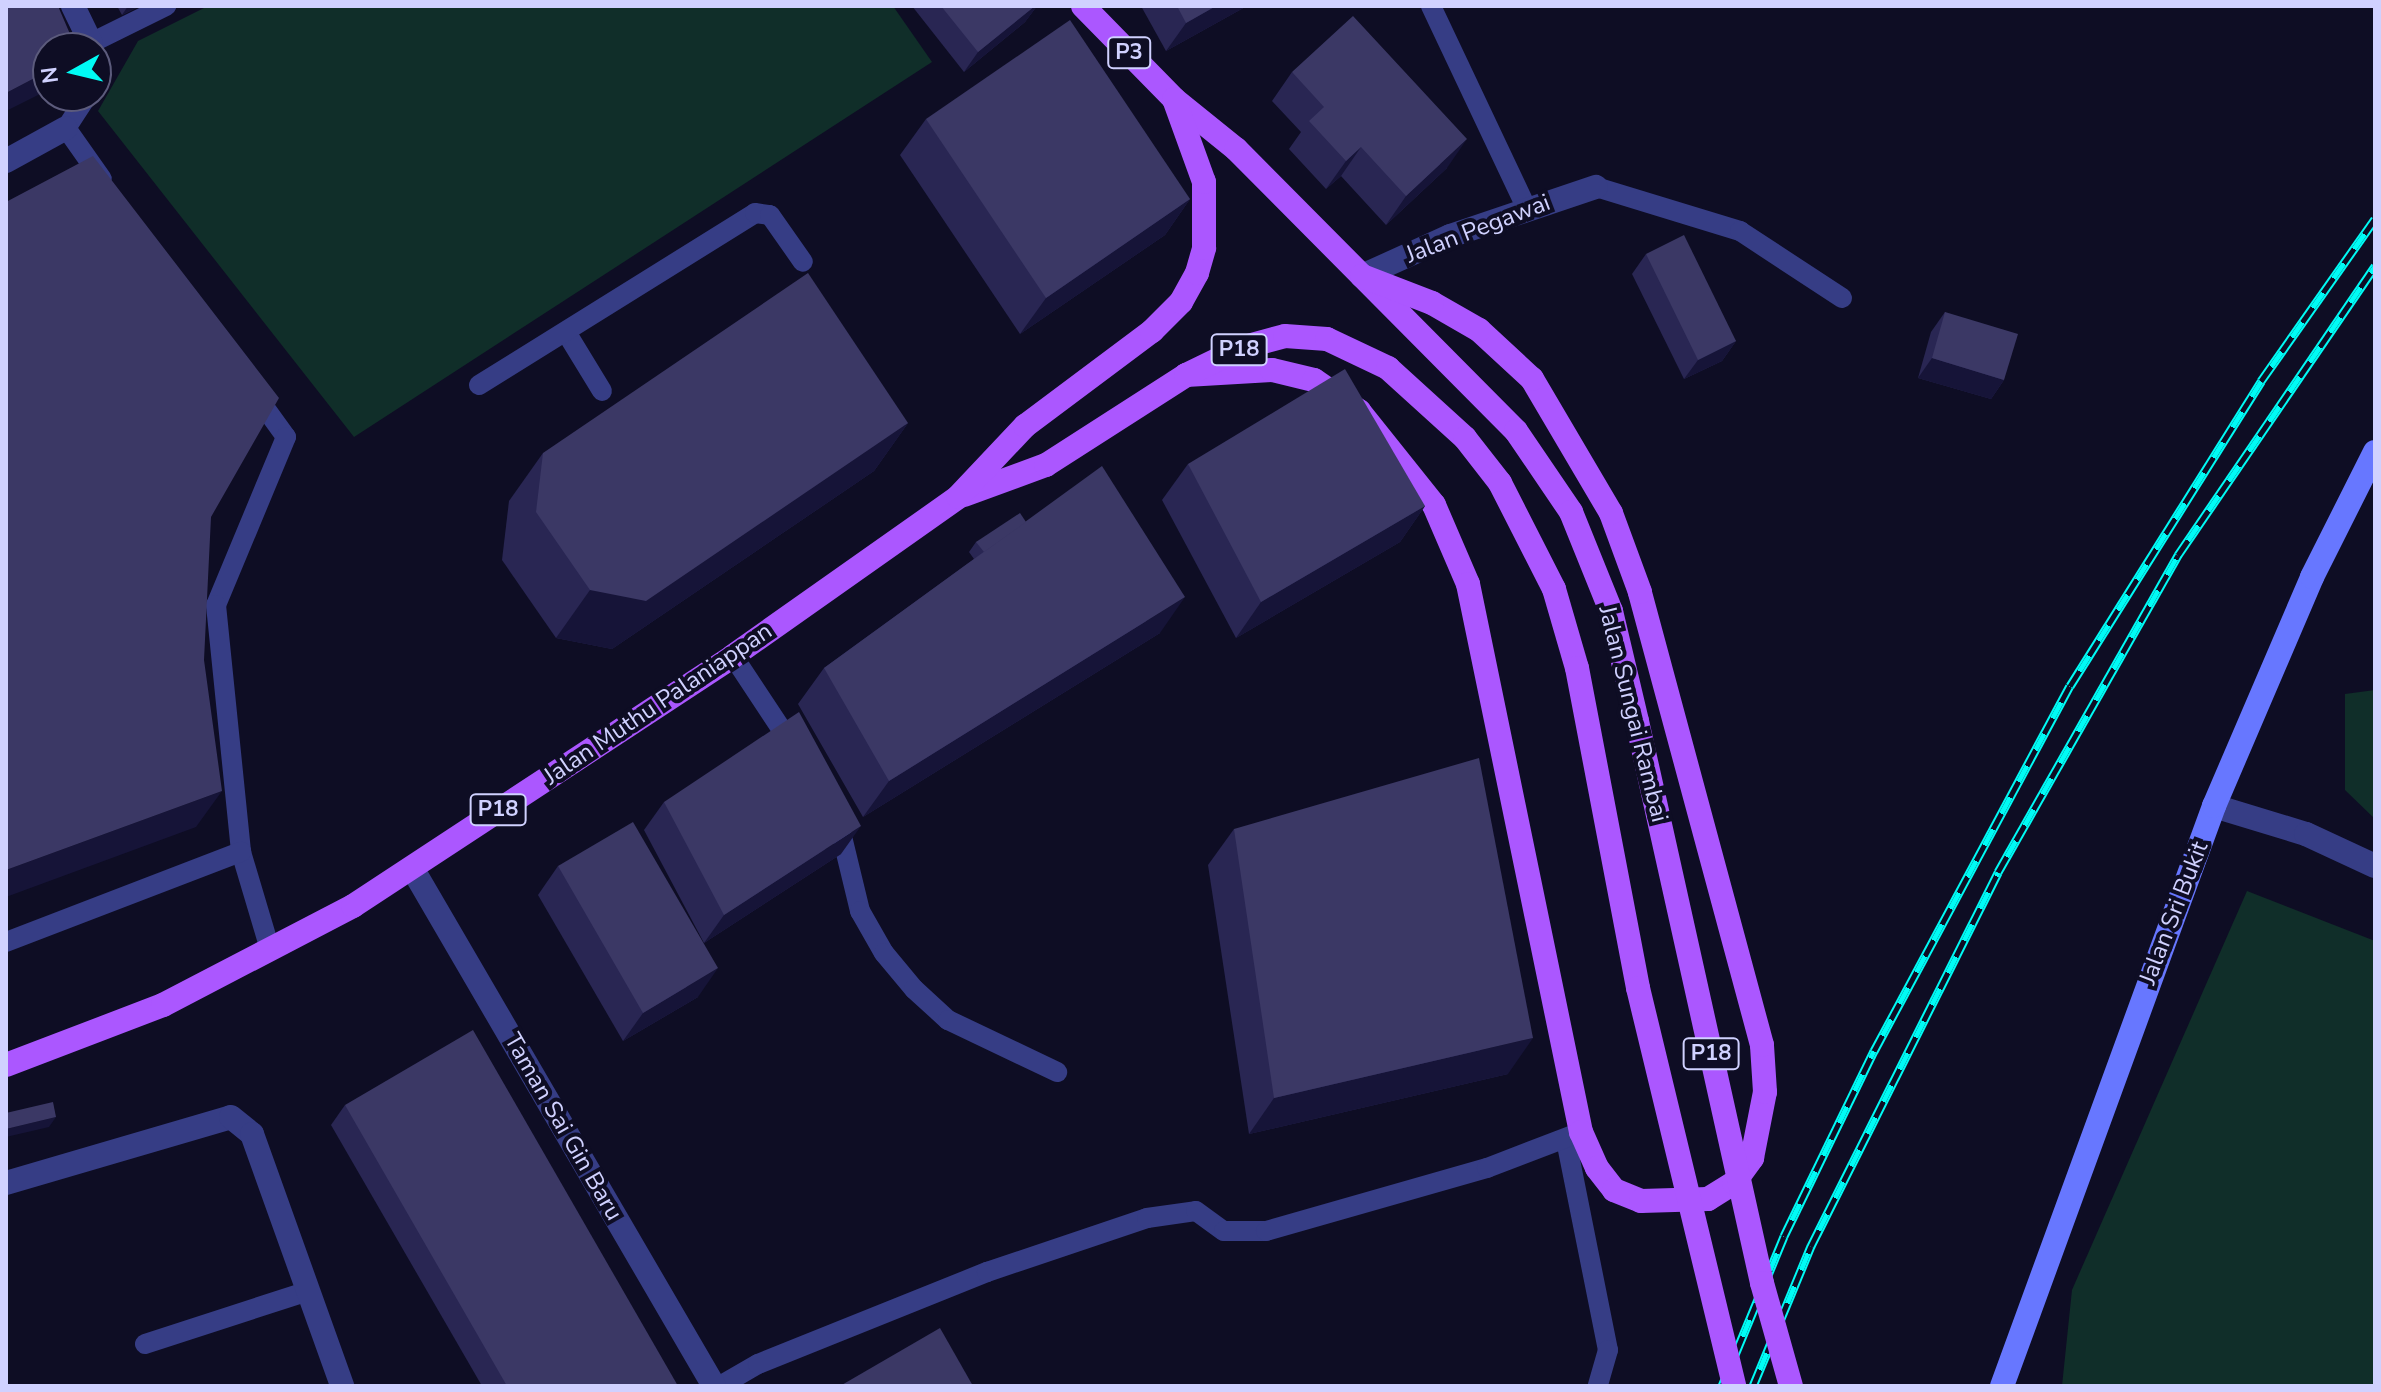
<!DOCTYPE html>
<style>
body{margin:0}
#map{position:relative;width:2381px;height:1392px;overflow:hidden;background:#0e0d24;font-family:"Nunito Sans",sans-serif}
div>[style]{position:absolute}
.green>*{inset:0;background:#102e29}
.lane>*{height:20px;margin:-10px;padding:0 10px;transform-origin:10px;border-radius:10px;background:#363d85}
.street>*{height:24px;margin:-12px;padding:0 12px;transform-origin:12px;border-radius:12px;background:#363d85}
.secondary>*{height:24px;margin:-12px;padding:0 12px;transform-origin:12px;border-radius:12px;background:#6777ff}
.primary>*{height:24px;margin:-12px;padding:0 12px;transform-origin:12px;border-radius:12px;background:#ab57ff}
.rail>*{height:9px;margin-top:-4.5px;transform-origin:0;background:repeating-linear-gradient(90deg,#0e0d24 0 18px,#00fbf5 0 36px);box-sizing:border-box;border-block:2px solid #00fbf5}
.primary-bridge>*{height:24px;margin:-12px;padding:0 12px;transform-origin:12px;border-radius:12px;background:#ab57ff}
.wall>*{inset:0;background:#292653}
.shaded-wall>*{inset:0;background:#161438}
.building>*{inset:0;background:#3b3865}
span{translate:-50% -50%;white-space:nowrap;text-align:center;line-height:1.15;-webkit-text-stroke:8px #0e0d24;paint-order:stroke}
.shield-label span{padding:2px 6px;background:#0e0d24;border:2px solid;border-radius:6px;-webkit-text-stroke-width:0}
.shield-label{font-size:22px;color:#d0d1ff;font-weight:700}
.street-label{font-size:24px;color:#d0d1ff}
.frame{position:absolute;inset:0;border:8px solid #d0d1ff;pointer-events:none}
.north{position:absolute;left:32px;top:32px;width:80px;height:80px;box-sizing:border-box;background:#0e0d24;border:2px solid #5c5b7c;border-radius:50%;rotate:262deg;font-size:22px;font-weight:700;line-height:32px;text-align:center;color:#d0d1ff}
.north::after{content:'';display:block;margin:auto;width:28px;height:36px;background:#00fbf5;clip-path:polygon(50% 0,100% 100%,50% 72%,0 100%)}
</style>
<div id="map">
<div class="green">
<div style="clip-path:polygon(208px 6px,893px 6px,932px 62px,354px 437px,98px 111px,138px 41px)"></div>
<div style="clip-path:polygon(2375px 690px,2375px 819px,2345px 790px,2345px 694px)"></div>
<div style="clip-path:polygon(2247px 891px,2375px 941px,2375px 1386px,2062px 1386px,2072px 1290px)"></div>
</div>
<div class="lane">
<div style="left:1431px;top:6px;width:222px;rotate:64.7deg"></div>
<div style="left:92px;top:48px;width:5px;rotate:-101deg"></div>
<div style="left:91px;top:43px;width:84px;rotate:-26.3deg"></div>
<div style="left:87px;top:96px;width:38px;rotate:123deg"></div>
<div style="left:66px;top:128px;width:62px;rotate:54.8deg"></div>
<div style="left:1596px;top:187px;width:151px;rotate:17deg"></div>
<div style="left:1740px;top:231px;width:122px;rotate:33.3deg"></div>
<div style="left:566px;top:332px;width:69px;rotate:58.6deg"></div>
<div style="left:479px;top:385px;width:325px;rotate:-31.9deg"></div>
<div style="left:755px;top:213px;width:15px;rotate:8deg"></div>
<div style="left:770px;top:215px;width:57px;rotate:54.9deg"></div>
<div style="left:255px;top:394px;width:53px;rotate:54.2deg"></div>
<div style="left:286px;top:437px;width:182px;rotate:112.6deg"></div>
<div style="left:216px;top:605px;width:248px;rotate:84.2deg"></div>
<div style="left:241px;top:852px;width:101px;rotate:73.4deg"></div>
<div style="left:733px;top:656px;width:110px;rotate:56.5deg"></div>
<div style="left:838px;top:820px;width:94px;rotate:76.4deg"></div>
<div style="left:860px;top:911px;width:48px;rotate:60.3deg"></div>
<div style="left:884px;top:953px;width:47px;rotate:50.2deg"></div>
<div style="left:914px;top:989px;width:46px;rotate:42.4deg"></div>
<div style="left:948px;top:1020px;width:121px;rotate:25.5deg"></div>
<div style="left:6px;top:942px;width:252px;rotate:-21deg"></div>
<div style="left:1566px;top:1140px;width:214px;rotate:78.7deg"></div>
<div style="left:1608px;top:1350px;width:37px;rotate:106deg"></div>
<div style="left:145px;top:1344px;width:171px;rotate:-18deg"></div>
<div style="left:720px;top:1386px;width:44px;rotate:-30.1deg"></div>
<div style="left:758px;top:1364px;width:247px;rotate:-21.9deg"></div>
<div style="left:987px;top:1272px;width:169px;rotate:-18.6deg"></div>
<div style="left:1147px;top:1218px;width:49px;rotate:-8.1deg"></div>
<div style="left:1196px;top:1211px;width:34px;rotate:36deg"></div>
<div style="left:1224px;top:1231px;width:42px"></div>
<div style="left:1266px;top:1231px;width:230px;rotate:-15.9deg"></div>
<div style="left:1487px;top:1168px;width:101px;rotate:-21deg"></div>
</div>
<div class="street">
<div style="left:73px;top:6px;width:41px;rotate:64.1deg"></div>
<div style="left:6px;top:161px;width:68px;rotate:-28.8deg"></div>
<div style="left:1362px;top:276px;width:97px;rotate:-24.4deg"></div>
<div style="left:1450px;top:236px;width:154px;rotate:-18.6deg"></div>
<div style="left:2214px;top:806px;width:96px;rotate:16.9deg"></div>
<div style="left:2306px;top:834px;width:76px;rotate:24.9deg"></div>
<div style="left:412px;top:868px;width:600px;rotate:59.76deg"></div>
<div style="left:6px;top:1183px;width:234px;rotate:-16.3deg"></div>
<div style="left:231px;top:1117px;width:27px;rotate:39deg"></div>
<div style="left:252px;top:1134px;width:268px;rotate:70.3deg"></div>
</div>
<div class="secondary">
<div style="left:2002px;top:1386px;width:618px;rotate:-69.92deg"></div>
<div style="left:2214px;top:806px;width:249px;rotate:-66.8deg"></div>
<div style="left:2312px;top:577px;width:140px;rotate:-63.3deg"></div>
</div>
<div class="primary">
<div style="left:1083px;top:6px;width:130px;rotate:45.6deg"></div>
<div style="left:1174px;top:99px;width:80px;rotate:38.9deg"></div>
<div style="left:1236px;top:149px;width:397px;rotate:45.2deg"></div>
<div style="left:1516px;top:431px;width:98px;rotate:55.8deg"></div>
<div style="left:1571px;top:512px;width:107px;rotate:68deg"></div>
<div style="left:1611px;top:611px;width:113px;rotate:76.7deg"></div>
<div style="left:1186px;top:375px;width:86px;rotate:-3.3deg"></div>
<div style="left:1272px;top:370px;width:43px;rotate:13.4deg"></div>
<div style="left:1314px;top:380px;width:55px;rotate:34.6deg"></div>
<div style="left:1359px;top:411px;width:120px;rotate:51.4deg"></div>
<div style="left:1434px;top:505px;width:86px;rotate:66.7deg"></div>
<div style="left:1468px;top:584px;width:560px;rotate:78.35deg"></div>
<div style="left:1581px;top:1132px;width:39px;rotate:66deg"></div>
<div style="left:1597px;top:1168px;width:28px;rotate:52deg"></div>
<div style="left:1614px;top:1190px;width:29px;rotate:22deg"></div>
<div style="left:1641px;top:1201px;width:67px;rotate:-1.7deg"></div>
<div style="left:1708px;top:1199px;width:31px;rotate:-32deg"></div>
<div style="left:1734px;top:1183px;width:31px;rotate:-54deg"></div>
<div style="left:1752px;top:1158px;width:67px;rotate:-78.9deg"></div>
<div style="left:1765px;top:1092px;width:47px;rotate:-93.7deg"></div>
<div style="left:1762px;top:1045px;width:469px;rotate:-105.1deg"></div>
<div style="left:1640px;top:592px;width:84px;rotate:-110.2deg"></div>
<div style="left:1611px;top:513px;width:156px;rotate:-120.5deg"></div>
<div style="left:1532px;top:379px;width:72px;rotate:-137.2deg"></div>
<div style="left:1479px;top:330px;width:54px;rotate:-150.1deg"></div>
<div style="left:1432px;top:303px;width:75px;rotate:-158.9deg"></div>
<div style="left:964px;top:495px;width:87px;rotate:-20.1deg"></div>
<div style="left:1046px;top:465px;width:166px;rotate:-32.7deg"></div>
<div style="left:1186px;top:375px;width:64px;rotate:-25.8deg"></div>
<div style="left:1244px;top:347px;width:42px;rotate:-15deg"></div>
<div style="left:1285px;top:336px;width:42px;rotate:4.1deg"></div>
<div style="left:1327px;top:339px;width:68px;rotate:25.4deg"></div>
<div style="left:1388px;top:368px;width:104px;rotate:42.3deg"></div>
<div style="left:1465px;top:438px;width:57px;rotate:52.1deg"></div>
<div style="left:1500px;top:483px;width:119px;rotate:63deg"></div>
<div style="left:1554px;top:589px;width:82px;rotate:73.8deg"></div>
<div style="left:6px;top:1065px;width:168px;rotate:-20.9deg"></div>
<div style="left:163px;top:1005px;width:214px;rotate:-27.5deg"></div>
<div style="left:353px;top:906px;width:455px;rotate:-33.3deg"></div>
<div style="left:733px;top:656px;width:276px;rotate:-35.2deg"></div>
<div style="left:958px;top:497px;width:98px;rotate:-46.7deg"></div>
<div style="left:1025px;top:426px;width:159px;rotate:-36.8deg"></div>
<div style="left:1152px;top:331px;width:41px;rotate:-45deg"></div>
<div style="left:1181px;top:302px;width:33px;rotate:-61deg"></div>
<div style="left:1197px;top:273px;width:26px;rotate:-74deg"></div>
<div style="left:1204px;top:248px;width:66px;rotate:-90deg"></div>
<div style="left:1204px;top:182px;width:88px;rotate:-109.9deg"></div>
</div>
<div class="rail">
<div style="left:1722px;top:1386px;width:162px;rotate:-67.5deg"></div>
<div style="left:1784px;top:1236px;width:206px;rotate:-64.1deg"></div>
<div style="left:1874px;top:1051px;width:414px;rotate:-61.8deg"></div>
<div style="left:2070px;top:686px;width:360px;rotate:-57.9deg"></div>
<div style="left:2261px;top:381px;width:198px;rotate:-54.9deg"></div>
<div style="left:1753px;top:1386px;width:152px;rotate:-67.5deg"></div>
<div style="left:1811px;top:1246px;width:418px;rotate:-63.4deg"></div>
<div style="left:1998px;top:872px;width:365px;rotate:-60.4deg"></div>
<div style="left:2178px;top:555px;width:350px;rotate:-55.7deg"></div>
</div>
<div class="primary-bridge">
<div style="left:1577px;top:668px;width:326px;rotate:79.2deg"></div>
<div style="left:1638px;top:988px;width:409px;rotate:76.4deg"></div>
<div style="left:1637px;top:721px;width:576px;rotate:77.46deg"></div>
<div style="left:1762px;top:1283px;width:107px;rotate:74.3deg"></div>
</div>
<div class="wall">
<div style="clip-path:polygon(117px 6px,140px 6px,122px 15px)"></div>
<div style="clip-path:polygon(912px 6px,1037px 6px,1025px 22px,964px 72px)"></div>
<div style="clip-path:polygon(1141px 6px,1247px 6px,1166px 51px)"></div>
<div style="clip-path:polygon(1292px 72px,1447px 168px,1386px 225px,1341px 176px,1326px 189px,1289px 149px,1301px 132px,1272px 101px)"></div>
<div style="clip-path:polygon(926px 119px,1190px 199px,1165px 235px,1020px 334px,900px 155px)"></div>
<div style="clip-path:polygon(1646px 254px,1736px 341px,1722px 361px,1684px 379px,1632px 274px)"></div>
<div style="clip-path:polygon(1945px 312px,2004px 380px,1991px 399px,1918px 378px,1931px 332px)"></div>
<div style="clip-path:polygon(908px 423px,874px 471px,612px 649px,556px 638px,502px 560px,509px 501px,543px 453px)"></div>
<div style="clip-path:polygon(1188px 464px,1425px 506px,1400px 542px,1236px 638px,1162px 500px)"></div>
<div style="clip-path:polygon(1026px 522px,1160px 633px,863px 817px,798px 704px,824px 668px,974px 559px,969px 552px,976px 542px)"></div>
<div style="clip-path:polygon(664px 802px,841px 854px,704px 943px,644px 830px)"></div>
<div style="clip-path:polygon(1234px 829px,1508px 1074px,1249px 1134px,1208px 865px)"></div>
<div style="clip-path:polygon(558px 866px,698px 997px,623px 1041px,538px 895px)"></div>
<div style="clip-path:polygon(345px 1105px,678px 1386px,482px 1386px,331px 1125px)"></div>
</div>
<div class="shaded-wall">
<div style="clip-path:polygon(128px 6px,140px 6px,122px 15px)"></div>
<div style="clip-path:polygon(1035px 6px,1037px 6px,1025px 22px,964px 72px,978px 52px)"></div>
<div style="clip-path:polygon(1216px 6px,1247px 6px,1166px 51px,1186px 23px)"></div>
<div style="clip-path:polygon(48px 71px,48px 90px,6px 111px,6px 93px)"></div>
<div style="clip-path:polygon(1467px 139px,1447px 168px,1386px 225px,1406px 196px)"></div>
<div style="clip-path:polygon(1361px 147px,1341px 176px,1326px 189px,1346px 161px)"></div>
<div style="clip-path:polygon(1190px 199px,1165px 235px,1020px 334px,1046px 298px)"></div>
<div style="clip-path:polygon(1736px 341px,1722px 361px,1684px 379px,1698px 360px)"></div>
<div style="clip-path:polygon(1932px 358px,2004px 380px,1991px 399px,1918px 378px)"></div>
<div style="clip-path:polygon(908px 423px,874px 471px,612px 649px,556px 638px,590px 590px)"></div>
<div style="clip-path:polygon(1425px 506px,1400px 542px,1236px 638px,1261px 602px)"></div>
<div style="clip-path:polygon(1185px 597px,1160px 633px,863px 817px,889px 781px)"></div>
<div style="clip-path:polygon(222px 791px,196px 827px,6px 897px,6px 870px)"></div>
<div style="clip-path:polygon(861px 826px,841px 854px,704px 943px,724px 915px)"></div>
<div style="clip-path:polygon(718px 968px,698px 997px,623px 1041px,643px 1013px)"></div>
<div style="clip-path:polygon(1533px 1038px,1508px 1074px,1249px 1134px,1274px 1098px)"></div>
<div style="clip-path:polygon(56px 1117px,49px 1127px,6px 1137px,6px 1129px)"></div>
</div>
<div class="building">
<div style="clip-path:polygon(6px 6px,58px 6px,76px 48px,48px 48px,48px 71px,6px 93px)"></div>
<div style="clip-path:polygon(941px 6px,1035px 6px,978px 52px)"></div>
<div style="clip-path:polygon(1177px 6px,1216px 6px,1186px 23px)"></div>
<div style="clip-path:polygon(1353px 16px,1467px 139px,1406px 196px,1361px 147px,1346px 161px,1309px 121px,1324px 107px,1292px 72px)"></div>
<div style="clip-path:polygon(1070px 20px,1190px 199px,1046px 298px,926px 119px)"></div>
<div style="clip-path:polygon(93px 156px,279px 398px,211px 517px,204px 660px,222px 791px,6px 870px,6px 202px)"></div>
<div style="clip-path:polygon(1684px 235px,1736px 341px,1698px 360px,1646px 254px)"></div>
<div style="clip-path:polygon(808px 273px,908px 423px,646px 601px,590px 590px,536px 512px,543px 453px)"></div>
<div style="clip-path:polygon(1945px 312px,2018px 334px,2004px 380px,1932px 358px)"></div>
<div style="clip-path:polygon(1345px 369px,1425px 506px,1261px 602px,1188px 464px)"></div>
<div style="clip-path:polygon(1102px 466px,1185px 597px,889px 781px,824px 668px)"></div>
<div style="clip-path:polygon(1020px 513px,1026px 522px,984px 552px,976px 542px)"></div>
<div style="clip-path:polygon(799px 712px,861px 826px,724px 915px,664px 802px)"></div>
<div style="clip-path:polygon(1479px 758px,1533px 1038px,1274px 1098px,1234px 829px)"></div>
<div style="clip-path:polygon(633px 822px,718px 968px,643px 1013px,558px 866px)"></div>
<div style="clip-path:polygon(473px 1030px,678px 1386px,507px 1386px,345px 1105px)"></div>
<div style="clip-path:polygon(53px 1102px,56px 1117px,6px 1129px,6px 1113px)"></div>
<div style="clip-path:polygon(940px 1328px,973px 1386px,840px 1386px)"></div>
</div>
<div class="shield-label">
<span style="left:1129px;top:53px">P3</span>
<span style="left:1239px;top:350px">P18</span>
<span style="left:498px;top:810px">P18</span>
<span style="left:1711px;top:1054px">P18</span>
</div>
<div class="street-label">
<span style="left:1478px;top:229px;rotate:-21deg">Jalan Pegawai</span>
<span style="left:658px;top:704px;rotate:-34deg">Jalan Muthu Palaniappan</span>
<span style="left:1633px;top:714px;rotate:76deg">Jalan Sungai Rambai</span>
<span style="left:2174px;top:913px;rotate:-69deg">Jalan Sri Bukit</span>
<span style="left:563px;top:1127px;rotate:60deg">Taman Sai Gin Baru</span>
</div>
<div class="frame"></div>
<div class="north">N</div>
</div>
